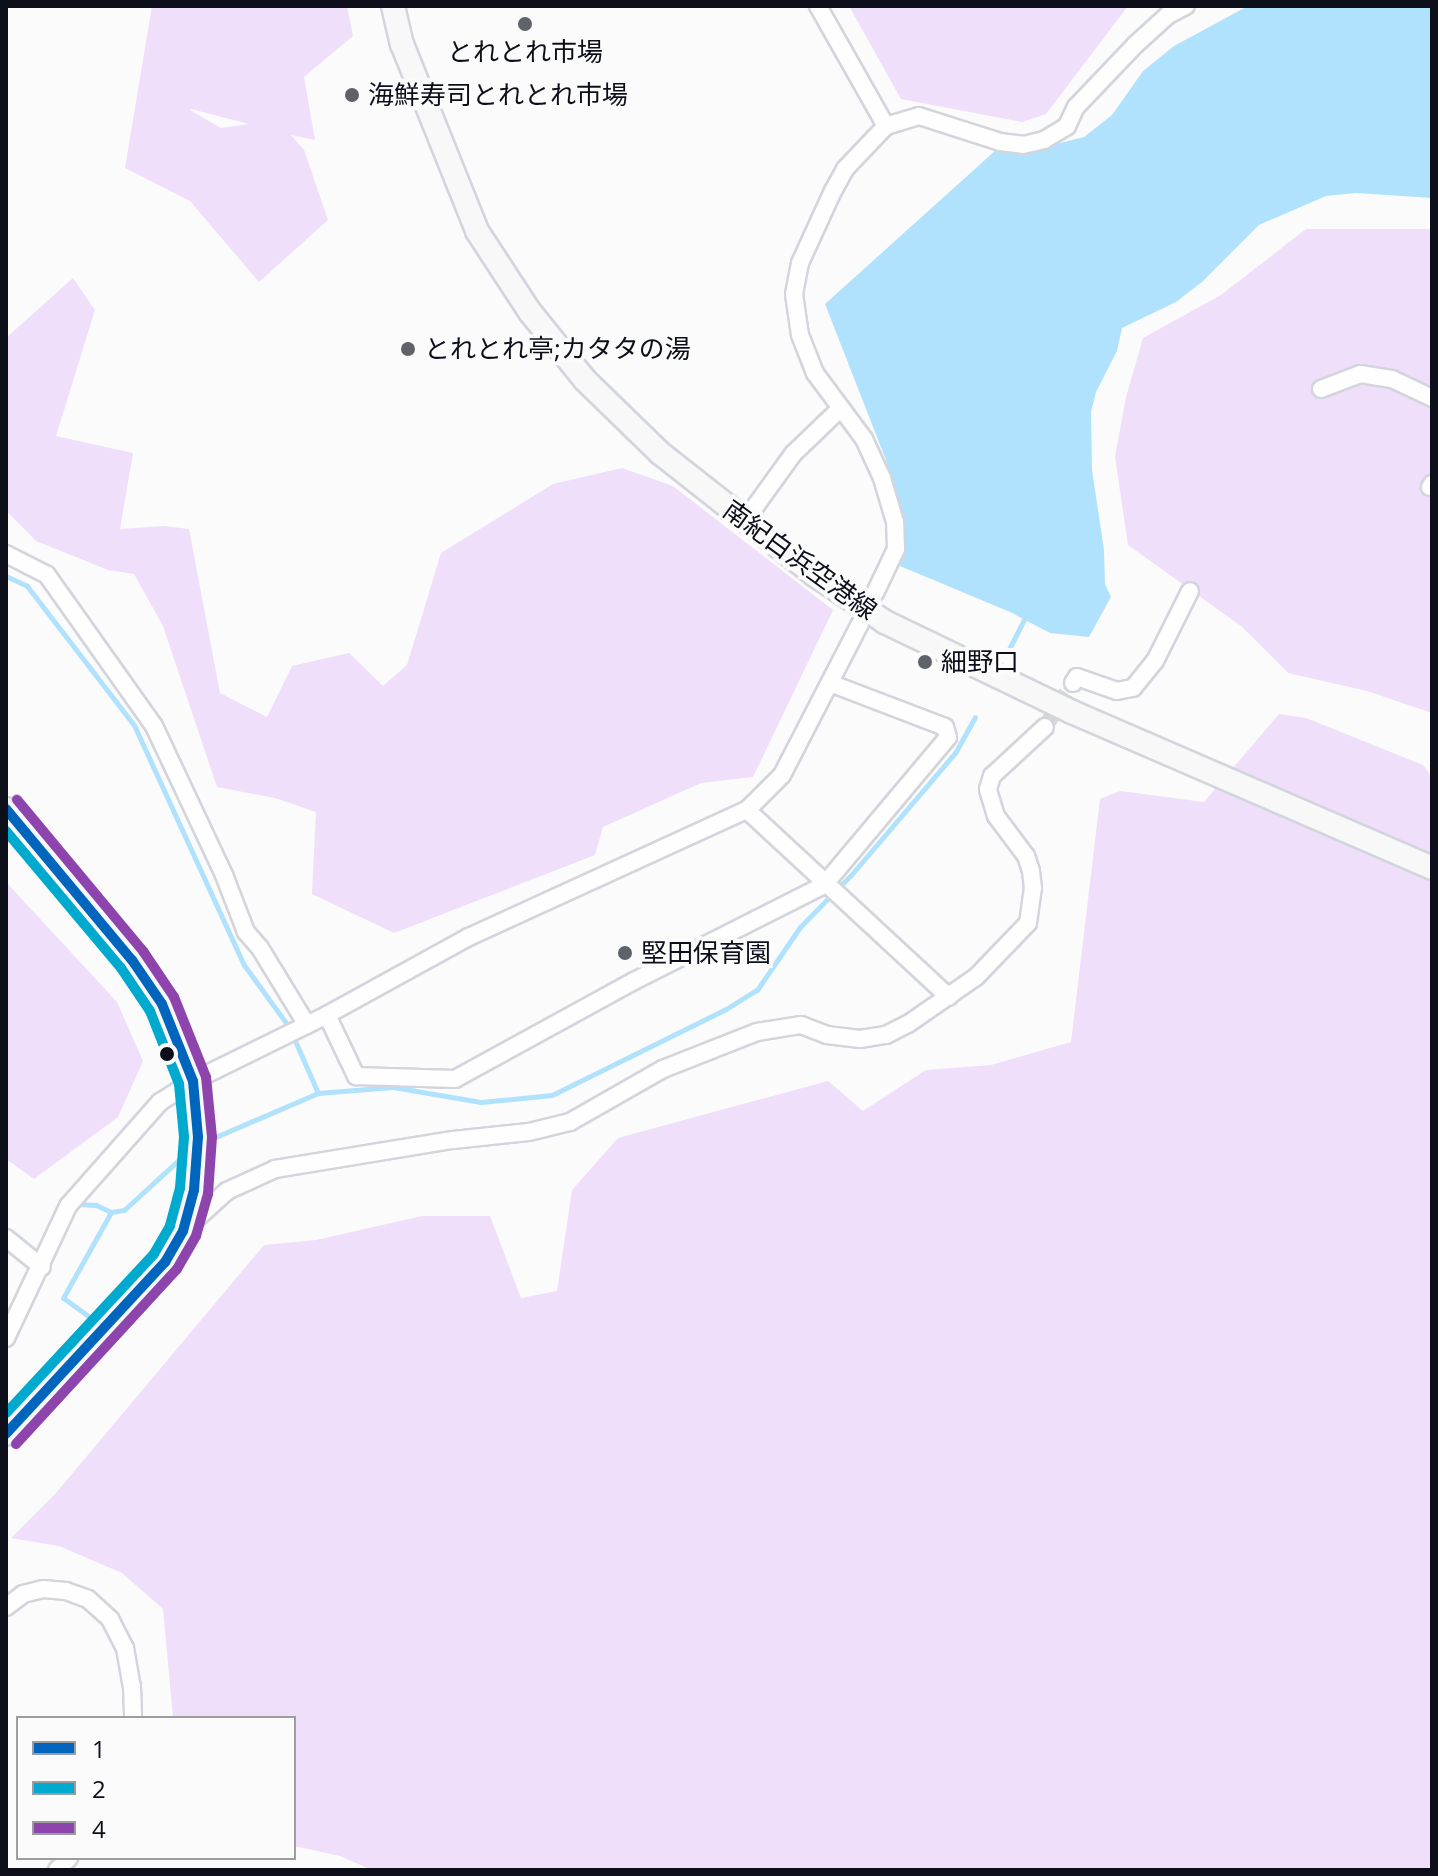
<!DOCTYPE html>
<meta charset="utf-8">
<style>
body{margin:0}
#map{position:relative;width:1438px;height:1876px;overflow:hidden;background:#fbfbfb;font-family:"Open Sans","Noto Sans JP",sans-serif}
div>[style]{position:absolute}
.green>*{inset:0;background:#efdffa}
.water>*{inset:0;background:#b0e2fd}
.stream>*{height:5px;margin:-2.5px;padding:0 2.5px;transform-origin:2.5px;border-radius:2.5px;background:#b0e2fd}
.minor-tunnel>*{height:16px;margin-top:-8px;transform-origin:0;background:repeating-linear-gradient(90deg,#d7d8d9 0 16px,transparent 0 24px)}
.roads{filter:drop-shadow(2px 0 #d3d5dc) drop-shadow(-2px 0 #d3d5dc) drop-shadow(0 2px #d3d5dc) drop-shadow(0 -2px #d3d5dc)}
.minor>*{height:16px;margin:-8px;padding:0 8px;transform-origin:8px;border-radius:8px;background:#fefefe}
.major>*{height:22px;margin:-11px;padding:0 11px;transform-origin:11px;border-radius:11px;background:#f8f8f9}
.bus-1>*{height:10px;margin:-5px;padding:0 5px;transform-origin:5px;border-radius:5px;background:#0065bd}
.bus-2>*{height:10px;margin:-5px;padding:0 5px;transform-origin:5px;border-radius:5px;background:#00a9ce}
.bus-3>*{height:10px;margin:-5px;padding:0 5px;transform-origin:5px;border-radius:5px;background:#8e44ad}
.dots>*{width:22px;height:22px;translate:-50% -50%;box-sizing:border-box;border:4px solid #fbfbfb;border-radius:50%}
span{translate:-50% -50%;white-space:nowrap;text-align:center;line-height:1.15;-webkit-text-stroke:8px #fbfbfb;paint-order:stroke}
.poi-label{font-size:26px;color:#0c0f1a}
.left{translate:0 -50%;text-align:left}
.street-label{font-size:26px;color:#0c0f1a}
.frame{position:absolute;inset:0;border:8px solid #0c0f1a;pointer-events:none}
.legend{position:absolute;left:16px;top:1716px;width:280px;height:144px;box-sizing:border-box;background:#fbfbfb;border:2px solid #9b9da1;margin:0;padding:10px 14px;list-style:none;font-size:24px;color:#0c0f1a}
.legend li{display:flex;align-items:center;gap:16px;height:40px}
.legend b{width:40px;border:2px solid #9b9da1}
</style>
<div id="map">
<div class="green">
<div style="clip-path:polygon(evenodd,152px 6px,347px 6px,353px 36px,304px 77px,315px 140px,291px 135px,304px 150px,328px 220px,259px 282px,190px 201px,125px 168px,152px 6px,190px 110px,191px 109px,249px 124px,221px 128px,190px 110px)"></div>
<div style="clip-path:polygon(849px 6px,1128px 6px,1046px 114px,1022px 122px,901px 99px)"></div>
<div style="clip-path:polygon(1306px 229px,1432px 229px,1432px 713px,1367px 691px,1288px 673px,1241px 626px,1128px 545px,1115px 457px,1126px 397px,1143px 338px,1221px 295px)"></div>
<div style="clip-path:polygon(73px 278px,95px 310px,56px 436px,133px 453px,120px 529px,164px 526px,189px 529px,220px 693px,267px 717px,292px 666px,349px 653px,383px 686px,407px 665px,441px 553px,553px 484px,622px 468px,673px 486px,833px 610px,753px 777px,701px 783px,603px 827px,595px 855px,394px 933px,312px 894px,316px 812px,275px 798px,217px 787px,163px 626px,134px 574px,108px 570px,36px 541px,6px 511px,6px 338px)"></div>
<div style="clip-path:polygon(1279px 714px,1306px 718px,1423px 765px,1432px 777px,1432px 1870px,372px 1870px,340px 1856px,294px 1846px,294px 1718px,173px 1718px,163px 1609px,122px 1573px,59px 1546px,11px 1538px,56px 1493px,264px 1245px,316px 1240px,422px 1216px,490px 1216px,521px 1298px,557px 1291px,572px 1190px,618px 1138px,828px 1081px,863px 1111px,926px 1070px,991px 1065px,1071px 1042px,1100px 799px,1120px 791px,1204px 802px)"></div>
<div style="clip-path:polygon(6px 882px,117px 1002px,143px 1061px,118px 1117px,34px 1179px,6px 1159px)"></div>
</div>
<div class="water">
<div style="clip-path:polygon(1248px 6px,1432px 6px,1432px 198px,1356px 193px,1326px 196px,1259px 225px,1202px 282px,1176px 302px,1122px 328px,1117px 351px,1096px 392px,1091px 412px,1092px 470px,1104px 550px,1105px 584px,1111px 597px,1089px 637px,1050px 633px,1010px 612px,900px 566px,906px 547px,886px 460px,825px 304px,996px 150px,1017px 154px,1084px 137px,1112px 115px,1143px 71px,1174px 46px)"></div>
</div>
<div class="stream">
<div style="left:6px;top:576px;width:23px;rotate:25deg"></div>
<div style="left:27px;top:586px;width:175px;rotate:52.4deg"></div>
<div style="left:134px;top:725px;width:264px;rotate:65.4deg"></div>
<div style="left:244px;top:965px;width:77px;rotate:54deg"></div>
<div style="left:289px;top:1027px;width:72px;rotate:66.3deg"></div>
<div style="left:318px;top:1093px;width:75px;rotate:-4.6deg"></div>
<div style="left:393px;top:1087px;width:89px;rotate:9.7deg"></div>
<div style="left:481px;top:1102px;width:71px;rotate:-5.6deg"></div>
<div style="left:552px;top:1095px;width:194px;rotate:-26.3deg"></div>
<div style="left:726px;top:1009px;width:36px;rotate:-32deg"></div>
<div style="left:757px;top:990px;width:76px;rotate:-55.7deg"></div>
<div style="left:800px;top:927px;width:73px;rotate:-45.6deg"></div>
<div style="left:851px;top:875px;width:160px;rotate:-49.6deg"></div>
<div style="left:955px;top:753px;width:41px;rotate:-60.9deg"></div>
<div style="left:1008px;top:651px;width:36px;rotate:-63deg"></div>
<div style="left:204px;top:1142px;width:124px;rotate:-23.3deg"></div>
<div style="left:79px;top:1204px;width:17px;rotate:3deg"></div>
<div style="left:96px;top:1205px;width:17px;rotate:25deg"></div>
<div style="left:111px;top:1212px;width:13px;rotate:-9deg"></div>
<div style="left:124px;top:1210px;width:92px;rotate:-42.4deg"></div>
<div style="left:88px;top:1330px;width:12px;rotate:-76deg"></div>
<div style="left:91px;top:1318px;width:34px;rotate:-144deg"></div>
<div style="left:63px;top:1298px;width:98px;rotate:-60.8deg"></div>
</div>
<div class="minor-tunnel">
<div style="left:1045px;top:727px;width:52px;rotate:-57.5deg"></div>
</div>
<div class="roads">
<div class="minor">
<div style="left:818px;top:6px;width:138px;rotate:60.5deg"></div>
<div style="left:1321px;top:389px;width:42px;rotate:-21deg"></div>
<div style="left:1360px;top:374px;width:32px;rotate:9deg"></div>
<div style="left:1392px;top:379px;width:44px;rotate:25.4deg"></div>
<div style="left:1430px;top:487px;width:4px;rotate:-56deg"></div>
<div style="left:744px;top:522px;width:84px;rotate:-54.2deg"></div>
<div style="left:793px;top:454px;width:66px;rotate:-43.8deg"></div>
<div style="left:6px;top:554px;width:46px;rotate:27.1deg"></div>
<div style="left:47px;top:575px;width:185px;rotate:54.7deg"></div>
<div style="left:154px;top:726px;width:165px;rotate:64.8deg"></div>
<div style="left:224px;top:875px;width:61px;rotate:68.9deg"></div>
<div style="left:246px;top:932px;width:21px;rotate:49deg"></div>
<div style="left:260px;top:948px;width:90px;rotate:58.6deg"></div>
<div style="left:875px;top:593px;width:49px;rotate:-64.5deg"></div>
<div style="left:896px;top:549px;width:27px;rotate:-92deg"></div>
<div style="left:895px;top:522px;width:46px;rotate:-106.5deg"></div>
<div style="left:882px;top:478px;width:43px;rotate:-114.8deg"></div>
<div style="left:864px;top:439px;width:82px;rotate:-126.6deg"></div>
<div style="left:815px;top:373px;width:41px;rotate:-111.5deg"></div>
<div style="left:800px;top:335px;width:41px;rotate:-98.3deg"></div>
<div style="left:794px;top:294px;width:32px;rotate:-79deg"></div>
<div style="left:800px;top:263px;width:79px;rotate:-65.4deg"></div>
<div style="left:833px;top:191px;width:25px;rotate:-61deg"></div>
<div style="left:845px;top:169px;width:59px;rotate:-46.4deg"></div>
<div style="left:886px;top:126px;width:34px;rotate:-17deg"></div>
<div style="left:919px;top:116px;width:85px;rotate:17.8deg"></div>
<div style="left:1000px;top:142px;width:23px;rotate:7deg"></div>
<div style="left:1023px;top:145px;width:22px;rotate:-13deg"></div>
<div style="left:1044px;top:140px;width:27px;rotate:-31deg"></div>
<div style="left:1067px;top:126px;width:21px;rotate:-65deg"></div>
<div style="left:1076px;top:107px;width:86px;rotate:-46.4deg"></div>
<div style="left:1135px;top:45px;width:45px;rotate:-42.3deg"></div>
<div style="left:1168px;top:15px;width:20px;rotate:-27deg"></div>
<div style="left:1073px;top:683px;width:7px;rotate:-56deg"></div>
<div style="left:1077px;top:677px;width:42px;rotate:19.3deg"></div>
<div style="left:1117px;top:691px;width:16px;rotate:-11deg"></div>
<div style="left:1133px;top:688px;width:35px;rotate:-51deg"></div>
<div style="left:1155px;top:661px;width:78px;rotate:-63.4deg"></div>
<div style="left:747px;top:810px;width:275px;rotate:42.8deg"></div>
<div style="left:327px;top:1015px;width:68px;rotate:64.6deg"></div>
<div style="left:356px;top:1076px;width:99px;rotate:1.7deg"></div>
<div style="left:455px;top:1079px;width:204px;rotate:-28.7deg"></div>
<div style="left:634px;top:981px;width:213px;rotate:-26.8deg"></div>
<div style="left:824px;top:885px;width:193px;rotate:-50deg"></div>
<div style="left:948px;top:737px;width:10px;rotate:-107deg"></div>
<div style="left:945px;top:727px;width:123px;rotate:-159.1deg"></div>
<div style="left:184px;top:1230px;width:58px;rotate:-42.2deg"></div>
<div style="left:227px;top:1191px;width:53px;rotate:-24.6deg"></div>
<div style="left:275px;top:1169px;width:180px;rotate:-9.3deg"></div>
<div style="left:453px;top:1140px;width:76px;rotate:-6deg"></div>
<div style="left:529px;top:1132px;width:42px;rotate:-13.7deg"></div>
<div style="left:570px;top:1122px;width:107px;rotate:-29.7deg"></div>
<div style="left:663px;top:1069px;width:101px;rotate:-21.5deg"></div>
<div style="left:757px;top:1032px;width:45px;rotate:-9deg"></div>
<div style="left:801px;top:1025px;width:28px;rotate:21deg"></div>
<div style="left:827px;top:1035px;width:33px;rotate:7deg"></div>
<div style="left:860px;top:1039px;width:26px;rotate:-9deg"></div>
<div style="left:886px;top:1035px;width:25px;rotate:-27deg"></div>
<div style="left:908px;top:1024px;width:83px;rotate:-34.7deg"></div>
<div style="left:976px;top:977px;width:75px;rotate:-46.1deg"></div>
<div style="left:1028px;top:923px;width:35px;rotate:-82deg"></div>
<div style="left:1033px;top:888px;width:17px;rotate:-97deg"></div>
<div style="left:1031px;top:871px;width:16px;rotate:-108deg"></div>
<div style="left:1026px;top:856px;width:50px;rotate:-126.9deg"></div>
<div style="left:996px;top:816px;width:28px;rotate:-107deg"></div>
<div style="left:988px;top:789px;width:14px;rotate:-73deg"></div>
<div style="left:992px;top:776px;width:72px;rotate:-42.8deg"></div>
<div style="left:6px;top:1238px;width:46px;rotate:38.9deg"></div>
<div style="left:6px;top:1338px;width:146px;rotate:-64.8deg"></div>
<div style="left:68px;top:1206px;width:139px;rotate:-48.5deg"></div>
<div style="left:160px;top:1102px;width:39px;rotate:-32deg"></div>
<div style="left:193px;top:1081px;width:149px;rotate:-26.2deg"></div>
<div style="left:327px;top:1015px;width:162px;rotate:-28.8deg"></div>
<div style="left:469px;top:937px;width:306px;rotate:-24.6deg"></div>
<div style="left:747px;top:810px;width:49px;rotate:-45deg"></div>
<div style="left:782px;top:775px;width:170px;rotate:-62.7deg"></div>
<div style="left:6px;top:1607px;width:21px;rotate:-37deg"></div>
<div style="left:23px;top:1594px;width:21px;rotate:-14deg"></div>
<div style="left:43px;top:1589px;width:23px;rotate:5deg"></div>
<div style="left:66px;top:1591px;width:23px;rotate:20deg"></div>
<div style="left:88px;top:1599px;width:30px;rotate:42deg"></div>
<div style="left:110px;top:1619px;width:33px;rotate:63deg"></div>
<div style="left:125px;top:1648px;width:39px;rotate:80deg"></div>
<div style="left:132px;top:1686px;width:32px;rotate:88deg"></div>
<div style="left:57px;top:1870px;width:17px;rotate:-45deg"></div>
</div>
<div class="major">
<div style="left:393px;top:6px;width:39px;rotate:77deg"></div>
<div style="left:402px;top:44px;width:201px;rotate:68.1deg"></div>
<div style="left:477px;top:231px;width:97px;rotate:56.8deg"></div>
<div style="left:530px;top:312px;width:87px;rotate:51deg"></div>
<div style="left:585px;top:380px;width:105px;rotate:44.2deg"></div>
<div style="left:660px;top:453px;width:197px;rotate:38.2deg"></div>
<div style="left:815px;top:575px;width:84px;rotate:33.9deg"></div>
<div style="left:885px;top:622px;width:208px;rotate:25.7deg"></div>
<div style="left:1072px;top:712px;width:392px;rotate:23.4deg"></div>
<div style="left:6px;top:809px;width:197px;rotate:50.2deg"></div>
<div style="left:132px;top:960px;width:53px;rotate:55.7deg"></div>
<div style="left:162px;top:1004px;width:83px;rotate:68.1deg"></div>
<div style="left:193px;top:1081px;width:56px;rotate:84.9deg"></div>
<div style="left:198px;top:1137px;width:53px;rotate:94.3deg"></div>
<div style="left:194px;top:1190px;width:42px;rotate:105deg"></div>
<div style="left:183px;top:1231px;width:36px;rotate:120deg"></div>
<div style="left:165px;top:1262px;width:234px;rotate:132.8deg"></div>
</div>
</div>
<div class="bus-1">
<div style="left:6px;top:809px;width:197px;rotate:50.2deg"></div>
<div style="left:132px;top:960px;width:53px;rotate:55.7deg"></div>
<div style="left:162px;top:1004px;width:83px;rotate:68.1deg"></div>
<div style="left:193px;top:1081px;width:56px;rotate:84.9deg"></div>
<div style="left:198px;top:1137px;width:53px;rotate:94.3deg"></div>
<div style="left:194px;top:1190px;width:42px;rotate:105deg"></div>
<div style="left:183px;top:1231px;width:36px;rotate:120deg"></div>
<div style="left:165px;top:1262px;width:234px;rotate:132.8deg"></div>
</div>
<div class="bus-2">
<div style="left:6px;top:831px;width:179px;rotate:50deg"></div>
<div style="left:121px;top:968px;width:52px;rotate:56deg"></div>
<div style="left:150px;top:1011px;width:79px;rotate:68.3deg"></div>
<div style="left:179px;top:1084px;width:53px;rotate:84.6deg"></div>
<div style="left:184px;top:1137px;width:51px;rotate:94.5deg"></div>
<div style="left:180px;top:1188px;width:39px;rotate:105deg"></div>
<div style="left:170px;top:1226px;width:32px;rotate:120deg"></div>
<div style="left:154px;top:1254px;width:217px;rotate:132.9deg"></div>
</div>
<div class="bus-3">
<div style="left:16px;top:1444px;width:238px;rotate:-47.4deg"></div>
<div style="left:177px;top:1269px;width:38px;rotate:-60deg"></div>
<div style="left:196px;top:1236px;width:44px;rotate:-74.1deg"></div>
<div style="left:208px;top:1194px;width:57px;rotate:-86deg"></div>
<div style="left:212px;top:1137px;width:60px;rotate:-95.7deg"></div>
<div style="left:206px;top:1077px;width:86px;rotate:-111.8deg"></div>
<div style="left:174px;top:997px;width:55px;rotate:-124deg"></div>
<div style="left:143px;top:951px;width:197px;rotate:-129.8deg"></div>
</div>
<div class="dots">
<div style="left:525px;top:24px;background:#606269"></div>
<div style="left:352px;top:95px;background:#606269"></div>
<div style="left:408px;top:349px;background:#606269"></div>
<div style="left:925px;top:662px;background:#606269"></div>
<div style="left:625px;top:953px;background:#606269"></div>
<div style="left:167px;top:1054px;background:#0c0f1a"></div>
</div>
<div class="poi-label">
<span style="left:525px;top:52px">とれとれ市場</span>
<span class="left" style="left:368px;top:95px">海鮮寿司とれとれ市場</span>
<span class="left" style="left:424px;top:349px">とれとれ亭;カタタの湯</span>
<span class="left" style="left:941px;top:662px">細野口</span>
<span class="left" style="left:641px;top:953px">堅田保育園</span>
</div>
<div class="street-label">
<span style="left:800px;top:560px;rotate:36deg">南紀白浜空港線</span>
</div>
<div class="frame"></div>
<ul class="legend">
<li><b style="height:10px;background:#0065bd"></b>1</li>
<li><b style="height:10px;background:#00a9ce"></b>2</li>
<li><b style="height:10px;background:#8e44ad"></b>4</li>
</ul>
</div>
